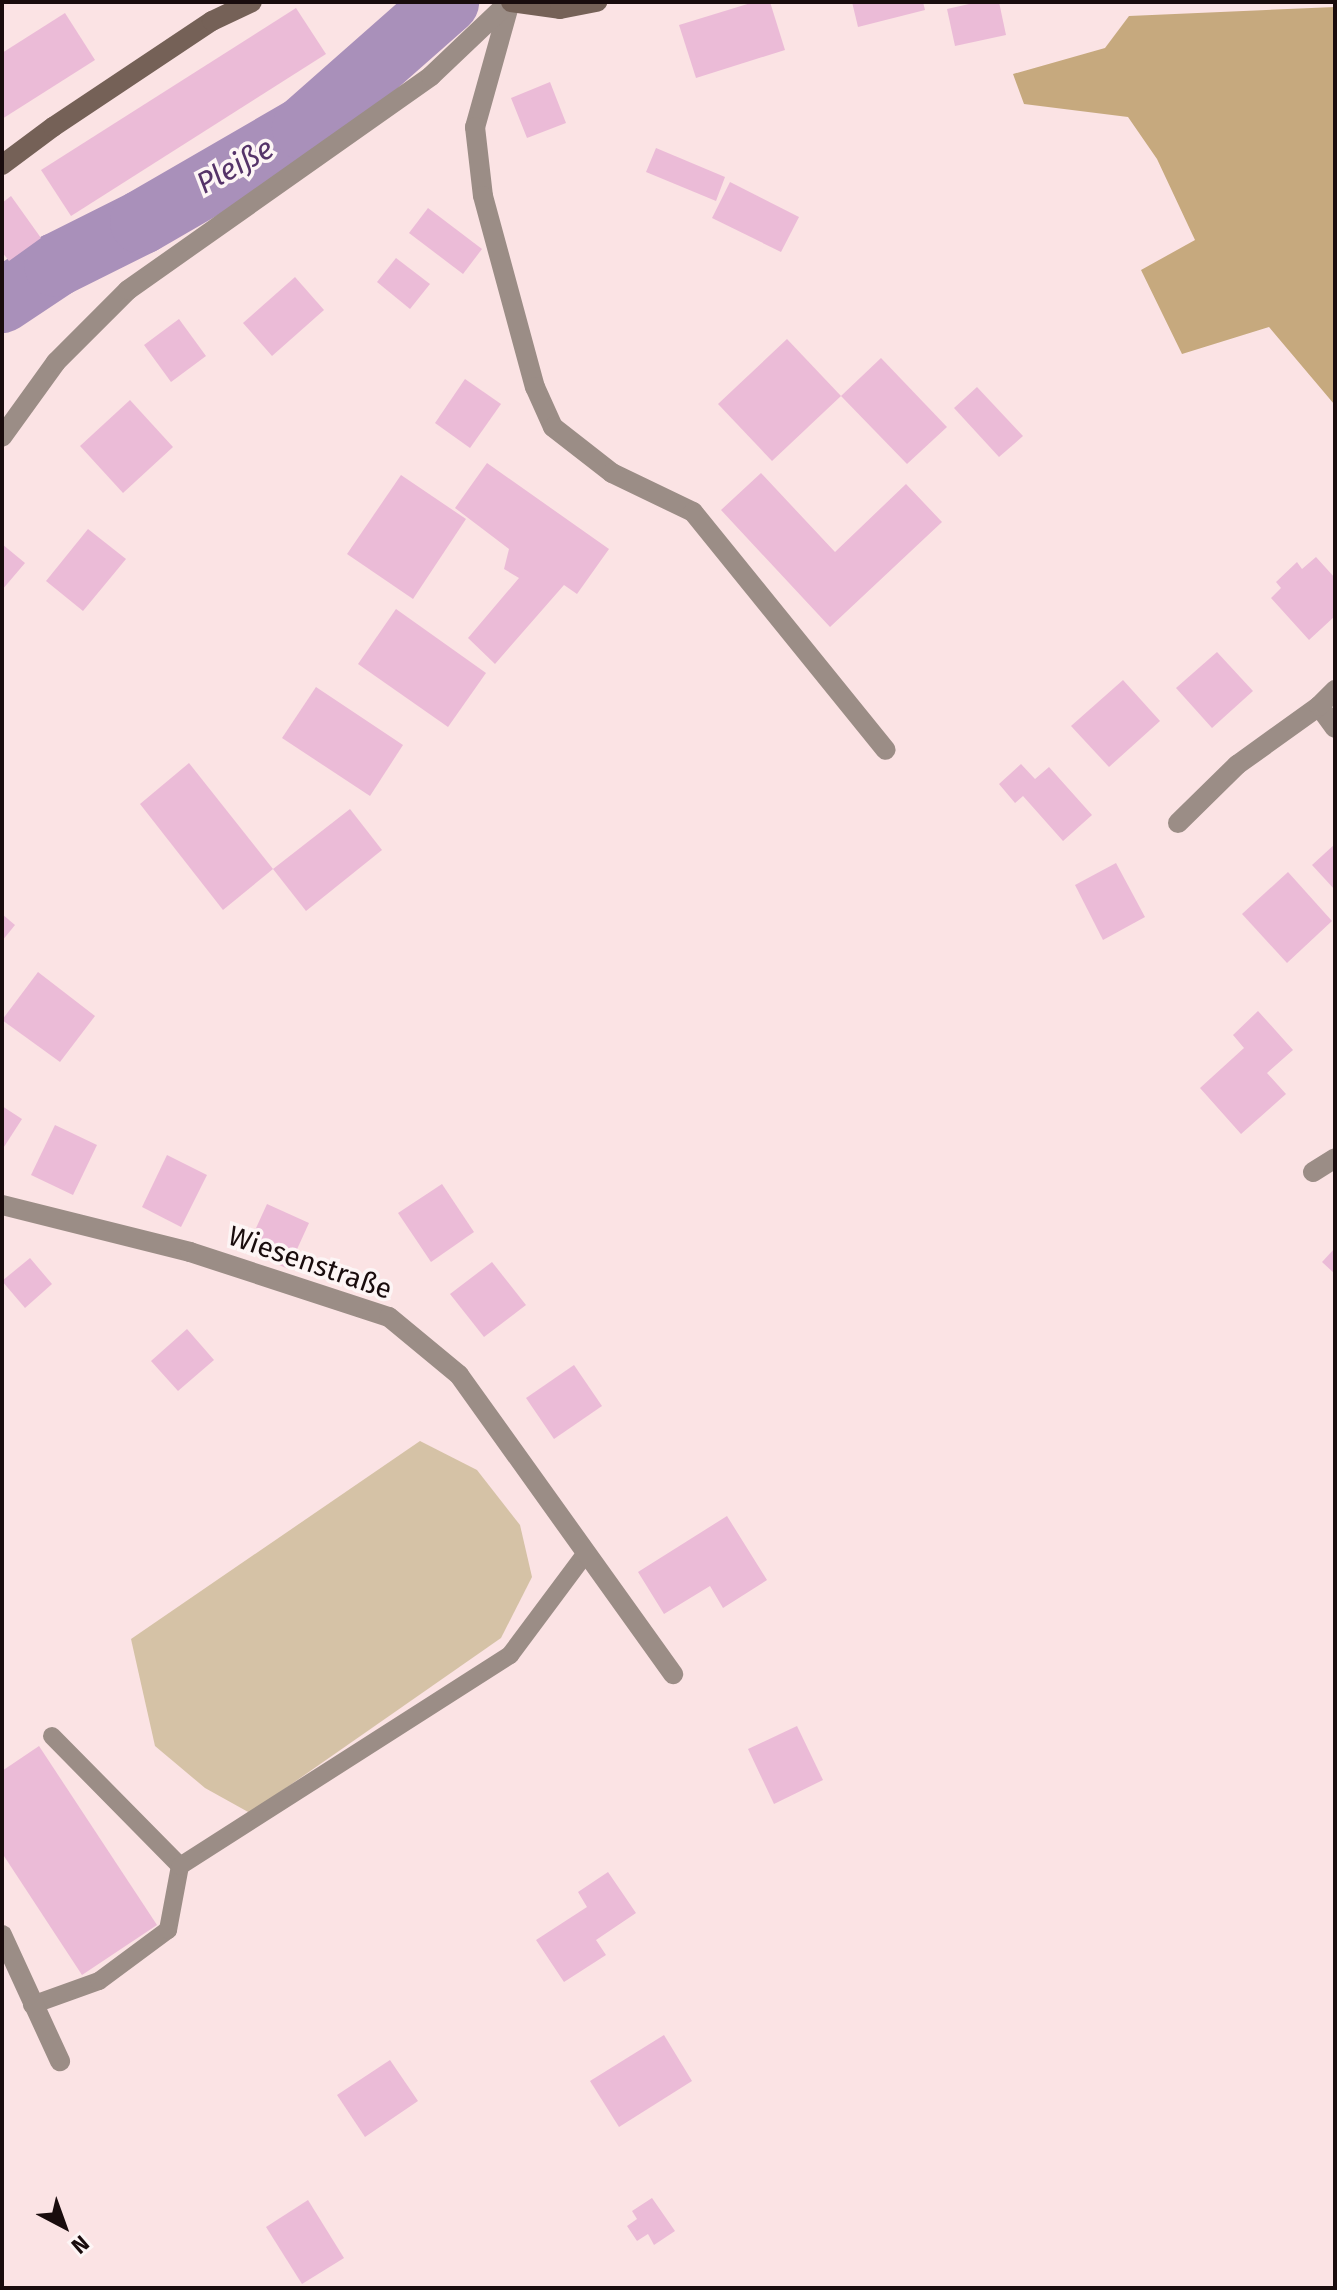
<!DOCTYPE html>
<meta charset="utf-8">
<style>
body{margin:0}
#map{position:relative;width:1337px;height:2290px;overflow:hidden;background:#fbe3e4;font-family:"Fira Sans",sans-serif}
div>[style]{position:absolute}
.green>*{inset:0;background:#d5c2a6}
.forest>*{inset:0;background:#c6a97e}
.river>*{height:64px;margin:-32px;padding:0 32px;transform-origin:32px;border-radius:32px;background:#a990ba}
.building>*{inset:0;background:#ebbbd7}
.service>*{height:18px;margin:-9px;padding:0 9px;transform-origin:9px;border-radius:9px;background:#9b8d86}
.minor>*{height:20px;margin:-10px;padding:0 10px;transform-origin:10px;border-radius:10px;background:#9b8d86}
.secondary>*{height:20px;margin:-10px;padding:0 10px;transform-origin:10px;border-radius:10px;background:#756157}
span{translate:-50% -50%;white-space:nowrap;text-align:center;line-height:1.15;-webkit-text-stroke:7px #fdf5f5;paint-order:stroke}
.street-label{font-size:28px;color:#190c0d}
.water-label{font-size:30px;color:#553369;font-style:italic}
.frame{position:absolute;inset:0;border:4px solid #190c0d;pointer-events:none}
.north{position:absolute;left:24px;top:2186px;width:80px;height:80px;-webkit-text-stroke:6px #fdf5f5;paint-order:stroke;rotate:139deg;font-size:22px;font-weight:700;line-height:32px;text-align:center;color:#190c0d}
.north::after{content:'';display:block;margin:auto;width:28px;height:36px;background:#190c0d;clip-path:polygon(50% 0,100% 100%,50% 72%,0 100%)}
</style>
<div id="map">
<div class="green">
<div style="clip-path:polygon(420px 1441px,477px 1470px,520px 1525px,532px 1577px,501px 1638px,250px 1813px,205px 1788px,155px 1746px,131px 1639px)"></div>
</div>
<div class="forest">
<div style="clip-path:polygon(1335px 7px,1335px 403px,1334px 404px,1269px 327px,1182px 354px,1141px 270px,1195px 240px,1157px 159px,1128px 117px,1024px 104px,1013px 74px,1105px 48px,1129px 16px)"></div>
</div>
<div class="river">
<div style="left:2px;top:301px;width:65px;rotate:-33.7deg"></div>
<div style="left:56px;top:265px;width:96px;rotate:-26.6deg"></div>
<div style="left:142px;top:222px;width:187px;rotate:-30.1deg"></div>
<div style="left:304px;top:128px;width:191px;rotate:-41.4deg"></div>
</div>
<div class="building">
<div style="clip-path:polygon(754px 2px,770px 2px,785px 50px,696px 78px,679px 25px)"></div>
<div style="clip-path:polygon(852px 2px,923px 2px,925px 10px,858px 27px)"></div>
<div style="clip-path:polygon(978px 2px,999px 2px,1006px 35px,955px 46px,947px 9px)"></div>
<div style="clip-path:polygon(296px 8px,326px 54px,71px 216px,41px 170px)"></div>
<div style="clip-path:polygon(65px 13px,95px 60px,2px 119px,2px 53px)"></div>
<div style="clip-path:polygon(550px 82px,566px 123px,527px 138px,511px 98px)"></div>
<div style="clip-path:polygon(656px 148px,725px 177px,716px 201px,646px 172px)"></div>
<div style="clip-path:polygon(730px 182px,799px 217px,781px 252px,712px 218px)"></div>
<div style="clip-path:polygon(11px 196px,41px 238px,9px 261px,2px 252px,2px 203px)"></div>
<div style="clip-path:polygon(428px 208px,482px 249px,463px 274px,409px 233px)"></div>
<div style="clip-path:polygon(396px 258px,430px 284px,410px 309px,377px 282px)"></div>
<div style="clip-path:polygon(295px 277px,324px 310px,272px 356px,243px 323px)"></div>
<div style="clip-path:polygon(179px 319px,206px 356px,171px 382px,144px 345px)"></div>
<div style="clip-path:polygon(787px 339px,841px 396px,772px 461px,718px 404px)"></div>
<div style="clip-path:polygon(881px 358px,947px 427px,907px 464px,841px 396px)"></div>
<div style="clip-path:polygon(465px 379px,501px 404px,470px 448px,435px 423px)"></div>
<div style="clip-path:polygon(977px 387px,1023px 436px,999px 457px,954px 408px)"></div>
<div style="clip-path:polygon(130px 400px,173px 447px,123px 493px,80px 446px)"></div>
<div style="clip-path:polygon(487px 463px,609px 549px,577px 594px,564px 585px,495px 664px,468px 638px,519px 578px,504px 569px,509px 549px,455px 508px)"></div>
<div style="clip-path:polygon(761px 473px,835px 552px,906px 484px,942px 522px,830px 627px,721px 510px)"></div>
<div style="clip-path:polygon(401px 475px,466px 519px,413px 599px,347px 554px)"></div>
<div style="clip-path:polygon(88px 529px,126px 559px,83px 611px,46px 581px)"></div>
<div style="clip-path:polygon(2px 544px,25px 563px,2px 590px)"></div>
<div style="clip-path:polygon(1316px 557px,1335px 578px,1335px 616px,1309px 640px,1271px 598px,1281px 588px,1276px 582px,1297px 562px,1302px 569px)"></div>
<div style="clip-path:polygon(396px 609px,486px 673px,448px 727px,358px 664px)"></div>
<div style="clip-path:polygon(1217px 652px,1253px 691px,1212px 728px,1176px 688px)"></div>
<div style="clip-path:polygon(1123px 680px,1160px 721px,1109px 767px,1071px 726px)"></div>
<div style="clip-path:polygon(316px 687px,403px 745px,370px 796px,282px 738px)"></div>
<div style="clip-path:polygon(189px 763px,273px 869px,223px 910px,140px 804px)"></div>
<div style="clip-path:polygon(1021px 764px,1035px 779px,1049px 767px,1092px 815px,1063px 841px,1023px 796px,1015px 803px,999px 784px)"></div>
<div style="clip-path:polygon(350px 809px,382px 850px,306px 911px,273px 869px)"></div>
<div style="clip-path:polygon(1335px 844px,1335px 890px,1312px 865px)"></div>
<div style="clip-path:polygon(1116px 863px,1145px 917px,1103px 940px,1075px 885px)"></div>
<div style="clip-path:polygon(1288px 872px,1332px 921px,1287px 963px,1242px 914px)"></div>
<div style="clip-path:polygon(2px 914px,15px 925px,2px 941px)"></div>
<div style="clip-path:polygon(38px 972px,95px 1016px,60px 1062px,2px 1020px)"></div>
<div style="clip-path:polygon(1258px 1011px,1293px 1050px,1267px 1073px,1286px 1094px,1241px 1134px,1200px 1088px,1244px 1048px,1233px 1035px)"></div>
<div style="clip-path:polygon(2px 1106px,22px 1119px,2px 1150px)"></div>
<div style="clip-path:polygon(55px 1125px,97px 1145px,73px 1195px,31px 1175px)"></div>
<div style="clip-path:polygon(167px 1155px,207px 1175px,181px 1227px,142px 1207px)"></div>
<div style="clip-path:polygon(442px 1184px,474px 1232px,431px 1262px,398px 1213px)"></div>
<div style="clip-path:polygon(267px 1204px,309px 1223px,288px 1269px,246px 1250px)"></div>
<div style="clip-path:polygon(1335px 1248px,1335px 1274px,1322px 1262px)"></div>
<div style="clip-path:polygon(30px 1258px,52px 1284px,25px 1308px,2px 1281px)"></div>
<div style="clip-path:polygon(492px 1262px,526px 1305px,484px 1337px,450px 1294px)"></div>
<div style="clip-path:polygon(187px 1329px,214px 1360px,178px 1391px,151px 1361px)"></div>
<div style="clip-path:polygon(574px 1365px,602px 1406px,554px 1439px,526px 1398px)"></div>
<div style="clip-path:polygon(727px 1516px,767px 1580px,723px 1608px,710px 1586px,664px 1614px,638px 1572px)"></div>
<div style="clip-path:polygon(797px 1726px,823px 1780px,774px 1804px,748px 1749px)"></div>
<div style="clip-path:polygon(39px 1746px,157px 1925px,82px 1975px,2px 1853px,2px 1771px)"></div>
<div style="clip-path:polygon(608px 1872px,636px 1913px,596px 1940px,606px 1955px,564px 1982px,536px 1940px,587px 1907px,578px 1892px)"></div>
<div style="clip-path:polygon(664px 2035px,692px 2081px,619px 2127px,590px 2081px)"></div>
<div style="clip-path:polygon(390px 2060px,418px 2101px,365px 2137px,337px 2095px)"></div>
<div style="clip-path:polygon(652px 2198px,675px 2231px,654px 2245px,648px 2234px,637px 2241px,627px 2226px,637px 2219px,632px 2211px)"></div>
<div style="clip-path:polygon(308px 2200px,344px 2258px,302px 2284px,266px 2227px)"></div>
</div>
<div class="service">
<div style="left:52px;top:1736px;width:182px;rotate:45.4deg"></div>
<div style="left:32px;top:2005px;width:71px;rotate:-19.7deg"></div>
<div style="left:99px;top:1981px;width:86px;rotate:-36.5deg"></div>
<div style="left:168px;top:1930px;width:65px;rotate:-79.4deg"></div>
<div style="left:180px;top:1866px;width:392px;rotate:-32.6deg"></div>
<div style="left:510px;top:1655px;width:127px;rotate:-53.3deg"></div>
</div>
<div class="minor">
<div style="left:510px;top:2px;width:130px;rotate:105.6deg"></div>
<div style="left:475px;top:127px;width:69px;rotate:83.4deg"></div>
<div style="left:483px;top:196px;width:198px;rotate:74.8deg"></div>
<div style="left:535px;top:387px;width:44px;rotate:65.8deg"></div>
<div style="left:553px;top:427px;width:75px;rotate:37.9deg"></div>
<div style="left:612px;top:473px;width:90px;rotate:25.7deg"></div>
<div style="left:693px;top:512px;width:306px;rotate:51deg"></div>
<div style="left:2px;top:437px;width:92px;rotate:-54.2deg"></div>
<div style="left:56px;top:362px;width:102px;rotate:-45deg"></div>
<div style="left:128px;top:290px;width:371px;rotate:-35.2deg"></div>
<div style="left:431px;top:76px;width:108px;rotate:-43.5deg"></div>
<div style="left:1319px;top:706px;width:27px;rotate:54deg"></div>
<div style="left:1178px;top:823px;width:83px;rotate:-44.5deg"></div>
<div style="left:1237px;top:765px;width:101px;rotate:-35.7deg"></div>
<div style="left:1319px;top:706px;width:23px;rotate:-45deg"></div>
<div style="left:1313px;top:1172px;width:26px;rotate:-32deg"></div>
<div style="left:2px;top:1205px;width:194px;rotate:14deg"></div>
<div style="left:190px;top:1252px;width:209px;rotate:18.1deg"></div>
<div style="left:389px;top:1317px;width:91px;rotate:39.6deg"></div>
<div style="left:459px;top:1375px;width:368px;rotate:54.4deg"></div>
<div style="left:2px;top:1935px;width:139px;rotate:65.3deg"></div>
</div>
<div class="secondary">
<div style="left:511px;top:2px;width:49px;rotate:8.1deg"></div>
<div style="left:560px;top:9px;width:38px;rotate:-11deg"></div>
<div style="left:2px;top:165px;width:64px;rotate:-36.7deg"></div>
<div style="left:53px;top:127px;width:191px;rotate:-33.7deg"></div>
<div style="left:212px;top:21px;width:44px;rotate:-25.4deg"></div>
</div>
<div class="street-label">
<span style="left:310px;top:1263px;rotate:19deg">Wiesenstraße</span>
</div>
<div class="water-label">
<span style="left:235px;top:166px;rotate:-29deg">Pleiße</span>
</div>
<div class="frame"></div>
<div class="north">N</div>
</div>
